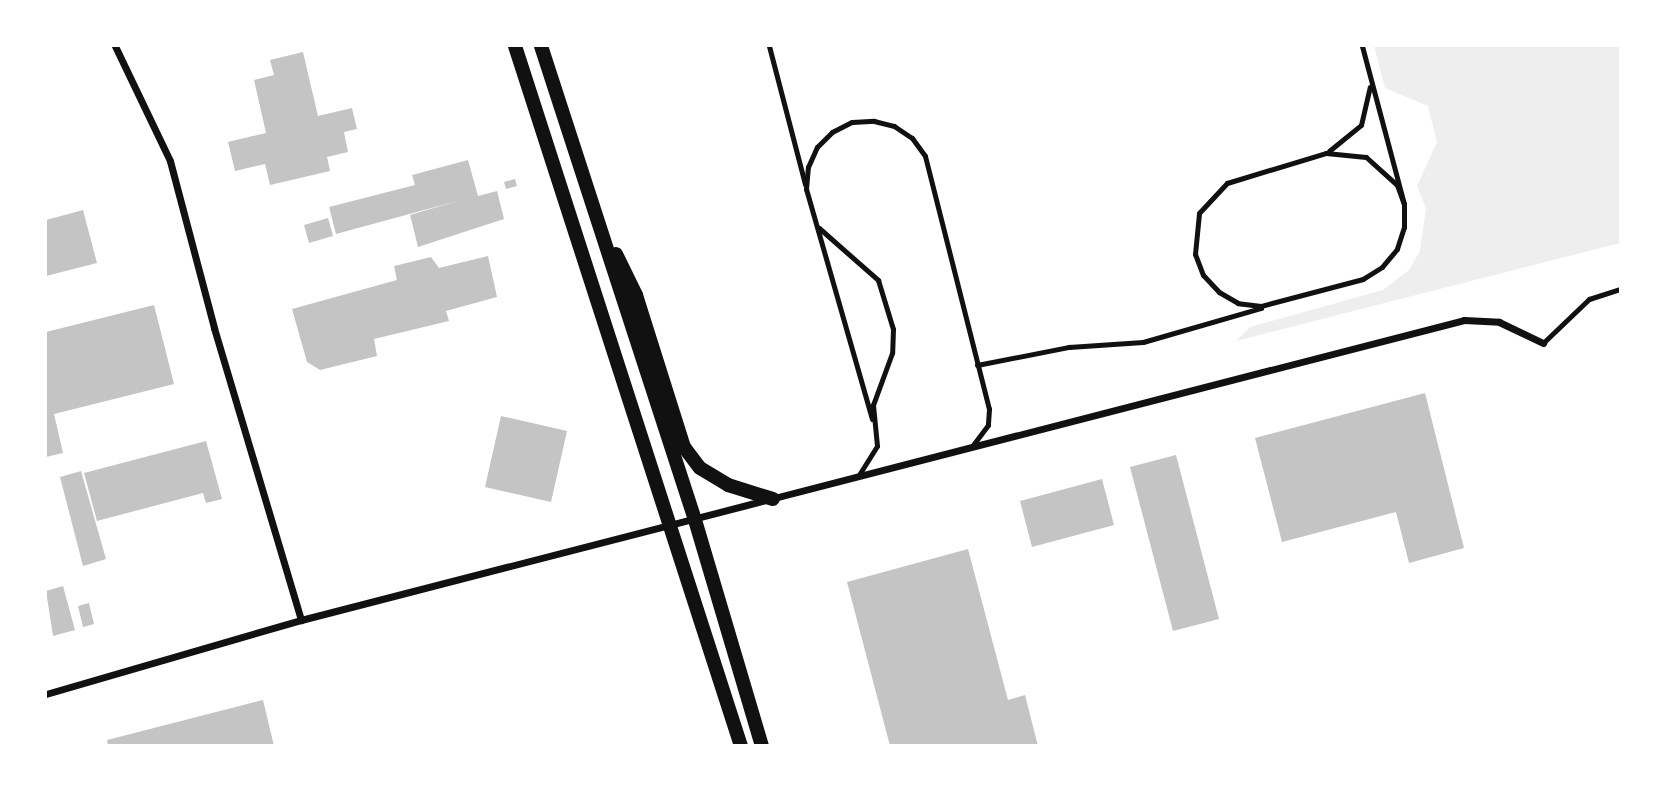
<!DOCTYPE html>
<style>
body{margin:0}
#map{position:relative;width:1666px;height:791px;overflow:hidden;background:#fff;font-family:"PT Serif",serif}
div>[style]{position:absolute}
.green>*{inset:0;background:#eee}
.building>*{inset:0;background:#c4c4c4}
.service>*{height:5px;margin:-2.5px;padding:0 2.5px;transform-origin:2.5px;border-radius:2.5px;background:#111}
.minor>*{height:7px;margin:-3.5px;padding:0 3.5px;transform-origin:3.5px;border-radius:3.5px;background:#111}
.secondary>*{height:14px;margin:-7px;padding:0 7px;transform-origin:7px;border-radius:7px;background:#111}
span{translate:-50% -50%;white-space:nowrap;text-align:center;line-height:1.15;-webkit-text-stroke:7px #fff;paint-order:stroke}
.frame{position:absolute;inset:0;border:47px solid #fff;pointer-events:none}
</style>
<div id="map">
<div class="green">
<div style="clip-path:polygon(1374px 46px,1620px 46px,1620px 243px,1236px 341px,1250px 327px,1383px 290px,1409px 270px,1420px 251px,1426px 208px,1417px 186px,1437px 142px,1428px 106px,1385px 88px)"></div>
</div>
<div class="building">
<div style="clip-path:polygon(303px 52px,318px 116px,352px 108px,357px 129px,344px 132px,348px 152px,327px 157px,330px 171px,270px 185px,265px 164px,235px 171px,228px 142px,266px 133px,254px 80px,274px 75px,270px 60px)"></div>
<div style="clip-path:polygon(468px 160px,478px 196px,497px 191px,504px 219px,418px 247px,410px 215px,461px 200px,336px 234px,329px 207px,415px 185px,412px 175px)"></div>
<div style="clip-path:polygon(515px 179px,517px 186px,506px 189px,504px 182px)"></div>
<div style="clip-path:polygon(83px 210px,97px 263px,46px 276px,46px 220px)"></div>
<div style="clip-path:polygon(328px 218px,333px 236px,309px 243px,304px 225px)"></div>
<div style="clip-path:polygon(488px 256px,497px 297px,446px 311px,449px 321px,374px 339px,377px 356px,320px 370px,307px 362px,292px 309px,397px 280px,394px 266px,431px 257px,439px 268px)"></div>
<div style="clip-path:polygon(154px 305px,174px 384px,54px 414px,63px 453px,46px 457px,46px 332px)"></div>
<div style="clip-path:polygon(1425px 393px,1464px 548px,1409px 563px,1396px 512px,1282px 542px,1255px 438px)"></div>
<div style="clip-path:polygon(501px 416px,567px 431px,551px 502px,485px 487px)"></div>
<div style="clip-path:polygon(206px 441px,222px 499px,206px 503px,203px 493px,97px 521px,84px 473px)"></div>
<div style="clip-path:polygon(1176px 455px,1219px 619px,1173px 631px,1130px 467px)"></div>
<div style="clip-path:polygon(81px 471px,106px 559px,83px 566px,60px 477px)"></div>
<div style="clip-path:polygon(1102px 479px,1114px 525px,1032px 547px,1020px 501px)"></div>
<div style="clip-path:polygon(968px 549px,1008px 700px,1025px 695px,1038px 746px,890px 746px,847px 582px)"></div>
<div style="clip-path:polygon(63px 586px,75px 630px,53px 636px,46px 591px)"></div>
<div style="clip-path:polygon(89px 603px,94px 624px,83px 627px,78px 606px)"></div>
<div style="clip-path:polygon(263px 700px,274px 746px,108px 746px,107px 740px)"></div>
</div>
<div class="service">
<div style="left:769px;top:46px;width:143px;rotate:75.4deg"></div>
<div style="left:1362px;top:46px;width:163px;rotate:75.1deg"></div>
<div style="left:1404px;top:204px;width:23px;rotate:90deg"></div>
<div style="left:1404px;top:227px;width:23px;rotate:108deg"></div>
<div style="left:1397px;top:249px;width:23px;rotate:130deg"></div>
<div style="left:1382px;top:267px;width:22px;rotate:148deg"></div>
<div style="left:1363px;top:279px;width:106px;rotate:165.2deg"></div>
<div style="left:1261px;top:306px;width:23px;rotate:-173deg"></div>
<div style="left:1238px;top:303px;width:22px;rotate:-150deg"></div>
<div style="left:1219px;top:292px;width:23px;rotate:-133deg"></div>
<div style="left:1203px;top:275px;width:22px;rotate:-111deg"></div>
<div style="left:1195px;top:254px;width:41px;rotate:-84.4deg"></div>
<div style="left:1199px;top:213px;width:41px;rotate:-47deg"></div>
<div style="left:1227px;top:183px;width:103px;rotate:-16.9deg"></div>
<div style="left:1326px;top:153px;width:40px;rotate:5.7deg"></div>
<div style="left:1366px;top:157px;width:42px;rotate:42.1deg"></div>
<div style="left:1397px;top:185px;width:20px;rotate:70deg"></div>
<div style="left:1329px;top:151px;width:41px;rotate:-39.1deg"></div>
<div style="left:1361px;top:125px;width:39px;rotate:-77deg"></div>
<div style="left:819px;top:228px;width:79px;rotate:41.4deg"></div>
<div style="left:878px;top:280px;width:51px;rotate:73deg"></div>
<div style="left:893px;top:329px;width:24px;rotate:92deg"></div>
<div style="left:892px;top:353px;width:55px;rotate:110.1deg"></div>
<div style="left:873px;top:405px;width:41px;rotate:84.4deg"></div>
<div style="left:877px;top:446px;width:36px;rotate:122deg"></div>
<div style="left:1543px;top:343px;width:64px;rotate:-43.7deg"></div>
<div style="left:1589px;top:299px;width:33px;rotate:-18deg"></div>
<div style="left:977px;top:365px;width:94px;rotate:-11.1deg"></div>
<div style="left:1069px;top:347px;width:74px;rotate:-3.9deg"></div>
<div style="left:1143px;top:342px;width:123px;rotate:-16.1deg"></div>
<div style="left:872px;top:419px;width:239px;rotate:-106deg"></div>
<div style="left:806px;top:189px;width:22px;rotate:-85deg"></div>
<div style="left:808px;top:167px;width:22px;rotate:-66deg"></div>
<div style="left:817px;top:147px;width:21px;rotate:-45deg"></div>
<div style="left:832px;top:132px;width:22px;rotate:-27deg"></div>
<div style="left:852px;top:122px;width:22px;rotate:-3deg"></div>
<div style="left:874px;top:121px;width:21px;rotate:14deg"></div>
<div style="left:894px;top:126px;width:22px;rotate:34deg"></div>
<div style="left:912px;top:138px;width:22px;rotate:54deg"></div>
<div style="left:925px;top:156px;width:261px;rotate:75.8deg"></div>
<div style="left:989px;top:409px;width:16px;rotate:94deg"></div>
<div style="left:988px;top:425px;width:25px;rotate:127deg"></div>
</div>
<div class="minor">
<div style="left:115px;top:46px;width:127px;rotate:64.4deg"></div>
<div style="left:170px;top:161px;width:173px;rotate:75.2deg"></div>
<div style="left:214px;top:328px;width:305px;rotate:73.4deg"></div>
<div style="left:46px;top:694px;width:266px;rotate:-16.2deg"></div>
<div style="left:301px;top:620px;width:1201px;rotate:-14.46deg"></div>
<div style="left:1464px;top:320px;width:35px;rotate:3deg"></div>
<div style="left:1499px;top:322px;width:49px;rotate:25.5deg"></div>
</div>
<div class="secondary">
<div style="left:515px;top:46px;width:736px;rotate:72.11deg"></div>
<div style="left:541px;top:46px;width:498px;rotate:72deg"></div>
<div style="left:695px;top:520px;width:236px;rotate:73.5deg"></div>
<div style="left:616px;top:254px;width:46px;rotate:64deg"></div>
<div style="left:636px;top:295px;width:159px;rotate:72.5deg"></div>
<div style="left:684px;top:447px;width:26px;rotate:53deg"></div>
<div style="left:700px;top:468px;width:33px;rotate:31deg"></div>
<div style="left:728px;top:485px;width:47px;rotate:17.3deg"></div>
</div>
<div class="frame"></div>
</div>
